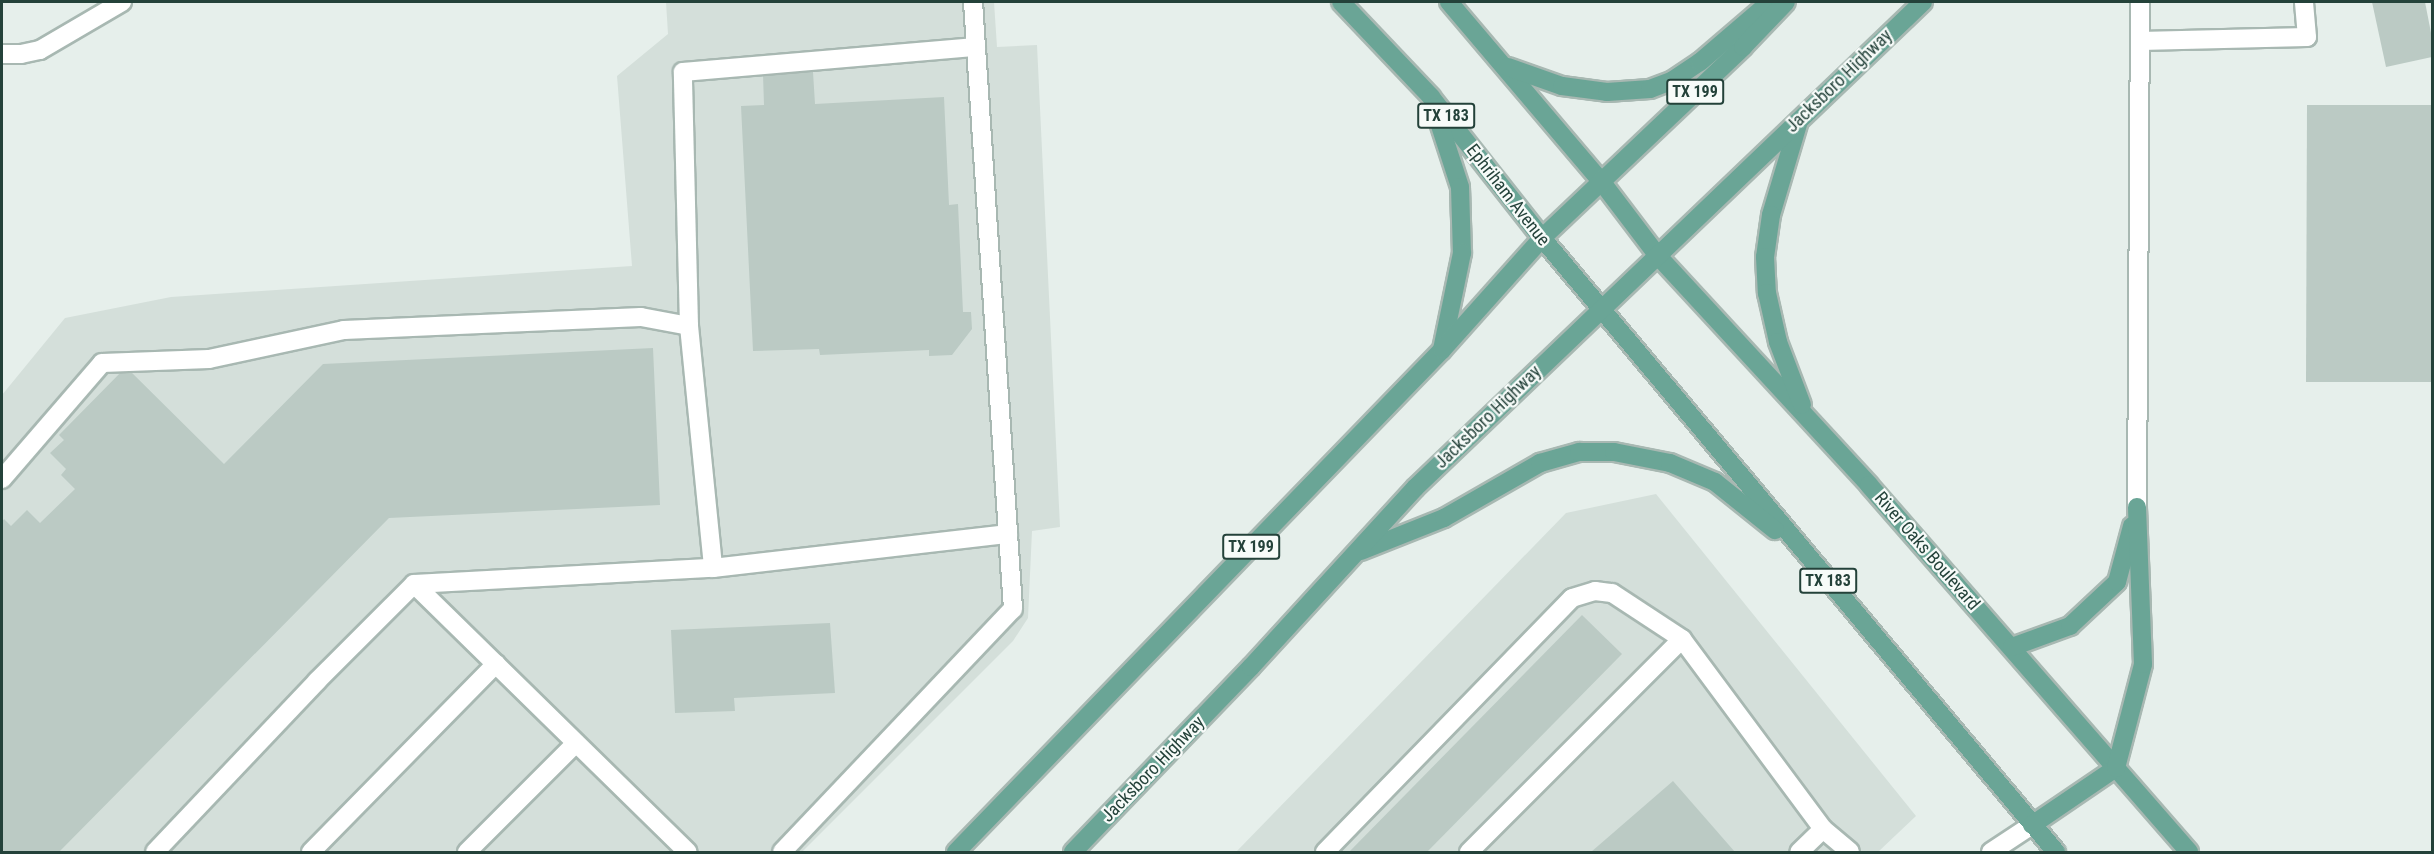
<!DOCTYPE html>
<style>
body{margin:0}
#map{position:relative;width:2434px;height:854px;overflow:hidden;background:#e6efeb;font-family:"Roboto Condensed",sans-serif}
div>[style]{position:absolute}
.built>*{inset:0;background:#d4dfda}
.building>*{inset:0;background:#bbcac4}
.roads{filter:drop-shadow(2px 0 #a8b8b2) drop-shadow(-2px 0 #a8b8b2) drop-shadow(0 2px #a8b8b2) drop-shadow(0 -2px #a8b8b2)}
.lane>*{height:18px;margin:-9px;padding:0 9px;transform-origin:9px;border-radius:9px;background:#fff}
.primary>*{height:18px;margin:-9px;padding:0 9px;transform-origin:9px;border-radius:9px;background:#6aa596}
span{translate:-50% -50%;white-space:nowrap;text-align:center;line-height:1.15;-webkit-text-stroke:4.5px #f7fbf9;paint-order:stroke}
.shield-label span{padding:2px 4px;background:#f7fbf9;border:2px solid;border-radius:4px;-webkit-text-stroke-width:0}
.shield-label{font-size:16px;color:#24423a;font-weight:700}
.street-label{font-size:18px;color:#24423a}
.frame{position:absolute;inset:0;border:3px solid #24423a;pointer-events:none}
</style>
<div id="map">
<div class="built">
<div style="clip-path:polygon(666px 2px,994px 2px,997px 47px,1037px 45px,1060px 527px,1032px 531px,1028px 618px,1013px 641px,802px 852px,2px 852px,2px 395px,65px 318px,171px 297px,632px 266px,617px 76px,668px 34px)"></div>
<div style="clip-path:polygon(1656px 494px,1916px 816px,1878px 852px,1236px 852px,1566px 513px)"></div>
</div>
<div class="building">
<div style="clip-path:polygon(2372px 2px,2425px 2px,2432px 38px,2432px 57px,2386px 67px)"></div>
<div style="clip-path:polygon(813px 72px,815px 104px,944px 97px,949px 205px,958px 204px,963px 312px,971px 312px,972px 329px,952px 355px,929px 356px,929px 350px,820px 355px,819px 349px,753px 351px,741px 106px,764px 105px,763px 75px)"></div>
<div style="clip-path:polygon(2307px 105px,2432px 105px,2432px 382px,2306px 382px)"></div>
<div style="clip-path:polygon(653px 348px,660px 505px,389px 518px,59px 852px,2px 852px,2px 522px,4px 519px,11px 526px,27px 510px,40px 523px,75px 489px,61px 475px,66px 469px,50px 453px,64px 440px,59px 435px,126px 367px,224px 464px,323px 364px)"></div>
<div style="clip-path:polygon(1582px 615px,1622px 654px,1427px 852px,1349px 852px)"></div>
<div style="clip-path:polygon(830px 623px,835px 693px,734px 698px,735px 711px,675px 713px,671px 630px)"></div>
<div style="clip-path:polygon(1673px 781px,1735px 852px,1591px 852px)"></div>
</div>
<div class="roads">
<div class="lane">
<div style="left:2140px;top:41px;width:167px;rotate:-1.4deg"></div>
<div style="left:2307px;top:37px;width:35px;rotate:-95deg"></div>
<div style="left:2px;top:54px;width:19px"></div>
<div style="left:21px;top:54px;width:19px;rotate:-12deg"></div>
<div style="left:40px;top:50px;width:95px;rotate:-30.3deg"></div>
<div style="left:689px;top:326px;width:254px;rotate:-91.4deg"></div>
<div style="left:683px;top:72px;width:294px;rotate:-4.9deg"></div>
<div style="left:2px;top:479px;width:153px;rotate:-49.2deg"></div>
<div style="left:102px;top:363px;width:107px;rotate:-2.1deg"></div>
<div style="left:209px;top:359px;width:138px;rotate:-12.1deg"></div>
<div style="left:344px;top:330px;width:297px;rotate:-2.5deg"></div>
<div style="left:641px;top:317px;width:49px;rotate:10.6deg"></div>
<div style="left:689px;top:326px;width:243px;rotate:84.3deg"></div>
<div style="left:713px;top:568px;width:297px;rotate:-6.6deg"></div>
<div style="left:2137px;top:507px;width:505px;rotate:-89.66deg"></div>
<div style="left:414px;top:584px;width:299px;rotate:-3.1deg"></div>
<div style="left:1823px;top:829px;width:35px;rotate:40deg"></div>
<div style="left:155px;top:852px;width:236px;rotate:-46.5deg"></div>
<div style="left:317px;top:681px;width:137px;rotate:-45deg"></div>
<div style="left:414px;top:584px;width:383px;rotate:44.4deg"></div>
<div style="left:311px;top:852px;width:264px;rotate:-45.5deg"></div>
<div style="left:467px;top:852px;width:154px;rotate:-45deg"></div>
<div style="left:782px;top:852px;width:335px;rotate:-46.5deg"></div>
<div style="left:1013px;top:609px;width:608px;rotate:-93.77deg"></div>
<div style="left:1325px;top:852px;width:354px;rotate:-45.8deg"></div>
<div style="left:1572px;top:598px;width:24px;rotate:-17deg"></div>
<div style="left:1595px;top:591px;width:17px;rotate:7deg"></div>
<div style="left:1612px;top:593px;width:84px;rotate:33.3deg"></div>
<div style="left:1682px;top:639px;width:237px;rotate:53.4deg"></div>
<div style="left:1823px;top:829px;width:33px;rotate:136deg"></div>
<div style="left:1469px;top:852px;width:301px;rotate:-45deg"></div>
<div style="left:1991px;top:852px;width:49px;rotate:-33.4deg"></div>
</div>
<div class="primary">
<div style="left:1341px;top:2px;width:131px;rotate:46.5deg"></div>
<div style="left:1431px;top:97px;width:179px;rotate:51.8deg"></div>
<div style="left:1542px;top:238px;width:801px;rotate:50.07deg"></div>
<div style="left:1449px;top:2px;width:235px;rotate:49.7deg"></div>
<div style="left:1601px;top:181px;width:94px;rotate:52.8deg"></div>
<div style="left:1658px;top:256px;width:311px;rotate:47.3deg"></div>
<div style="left:1869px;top:485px;width:487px;rotate:48.9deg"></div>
<div style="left:1508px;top:67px;width:57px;rotate:19.4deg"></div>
<div style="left:1562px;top:86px;width:45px;rotate:7.6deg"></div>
<div style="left:1607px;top:92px;width:43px;rotate:-4deg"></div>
<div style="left:1650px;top:89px;width:25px;rotate:-21deg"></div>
<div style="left:1673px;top:80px;width:32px;rotate:-34deg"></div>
<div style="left:1700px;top:62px;width:92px;rotate:-40.6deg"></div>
<div style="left:1434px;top:107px;width:84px;rotate:72deg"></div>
<div style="left:1460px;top:187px;width:66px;rotate:88.3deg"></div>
<div style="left:1462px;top:253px;width:99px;rotate:101.7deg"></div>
<div style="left:1799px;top:121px;width:98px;rotate:106.6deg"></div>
<div style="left:1771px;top:215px;width:42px;rotate:98.1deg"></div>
<div style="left:1765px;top:257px;width:36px;rotate:87deg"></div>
<div style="left:1767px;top:293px;width:50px;rotate:77.3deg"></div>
<div style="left:1778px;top:342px;width:67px;rotate:69.1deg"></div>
<div style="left:1361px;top:551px;width:89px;rotate:-21.7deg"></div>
<div style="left:1444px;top:518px;width:111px;rotate:-29.8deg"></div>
<div style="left:1540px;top:463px;width:41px;rotate:-15.8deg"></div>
<div style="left:1579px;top:452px;width:35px"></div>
<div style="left:1614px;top:452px;width:57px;rotate:11.1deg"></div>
<div style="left:1670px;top:463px;width:49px;rotate:22.9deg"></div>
<div style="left:1715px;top:482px;width:77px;rotate:38.7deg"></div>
<div style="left:2012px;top:647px;width:62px;rotate:-19.9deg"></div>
<div style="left:2070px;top:626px;width:64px;rotate:-43.1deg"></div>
<div style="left:2117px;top:582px;width:58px;rotate:-75deg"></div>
<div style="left:2032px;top:825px;width:102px;rotate:-34.2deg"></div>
<div style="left:2116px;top:768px;width:107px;rotate:-75.4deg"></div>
<div style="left:2143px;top:664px;width:157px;rotate:-92.2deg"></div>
<div style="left:956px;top:852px;width:699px;rotate:-45.93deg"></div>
<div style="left:1442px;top:350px;width:150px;rotate:-48.2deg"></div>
<div style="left:1542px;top:238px;width:277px;rotate:-43.5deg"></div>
<div style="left:1743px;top:47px;width:62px;rotate:-46.3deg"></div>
<div style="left:1073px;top:852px;width:257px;rotate:-46.1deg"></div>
<div style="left:1251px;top:667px;width:243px;rotate:-47.5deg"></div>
<div style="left:1415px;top:488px;width:703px;rotate:-43.73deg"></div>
</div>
</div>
<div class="shield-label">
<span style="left:1695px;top:92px">TX 199</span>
<span style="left:1446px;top:116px">TX 183</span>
<span style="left:1251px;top:547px">TX 199</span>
<span style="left:1828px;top:581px">TX 183</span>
</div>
<div class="street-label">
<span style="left:1839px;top:81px;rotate:-44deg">Jacksboro Highway</span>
<span style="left:1508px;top:195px;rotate:52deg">Ephriham Avenue</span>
<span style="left:1488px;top:417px;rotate:-44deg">Jacksboro Highway</span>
<span style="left:1927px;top:551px;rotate:49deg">River Oaks Boulevard</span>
<span style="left:1153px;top:769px;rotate:-46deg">Jacksboro Highway</span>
</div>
<div class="frame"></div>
</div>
